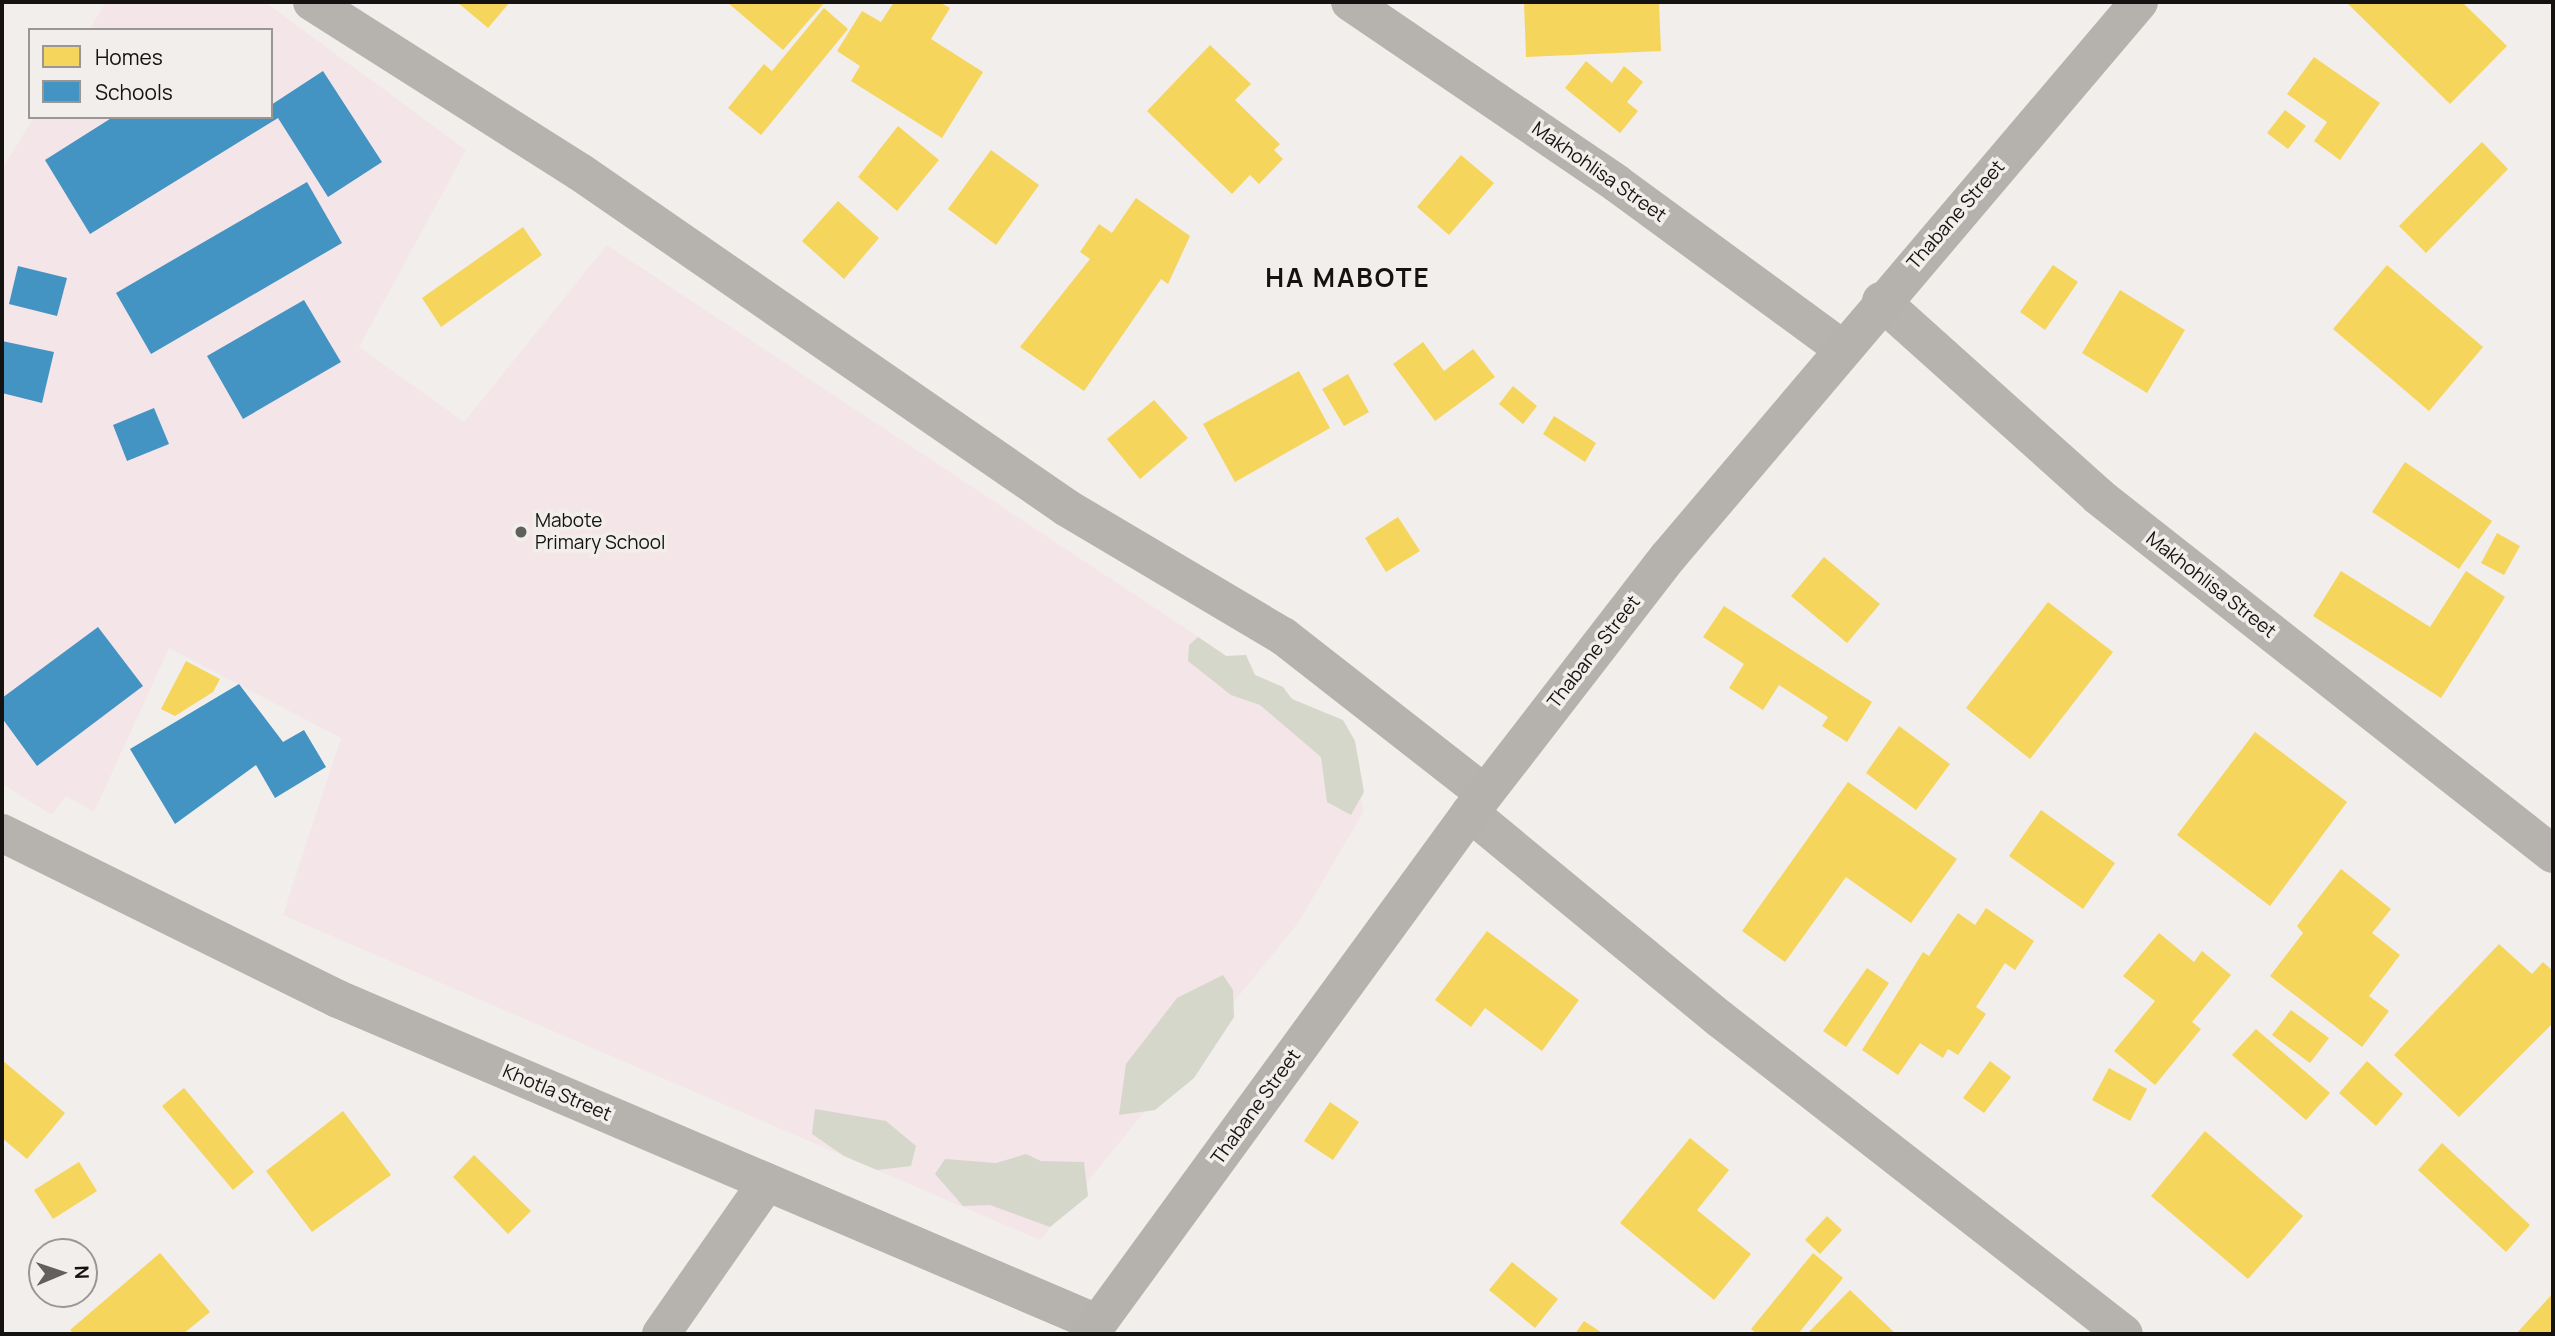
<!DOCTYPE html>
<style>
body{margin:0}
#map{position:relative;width:2555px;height:1336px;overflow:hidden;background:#f1eeec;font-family:Manrope,sans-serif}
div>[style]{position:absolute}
.education>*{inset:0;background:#f4e5e9}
.green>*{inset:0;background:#d4d7c9}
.homes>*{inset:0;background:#f6d55c}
.schools>*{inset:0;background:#4393c3}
.street>*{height:38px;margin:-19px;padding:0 19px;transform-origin:19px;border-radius:19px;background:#b6b2ae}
.secondary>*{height:38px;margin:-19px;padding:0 19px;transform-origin:19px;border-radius:19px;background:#b5b2ad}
.dots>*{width:19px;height:19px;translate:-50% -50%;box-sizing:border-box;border:4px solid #f2eeeb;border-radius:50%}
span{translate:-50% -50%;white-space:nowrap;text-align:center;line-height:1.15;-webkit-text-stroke:7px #f2eeeb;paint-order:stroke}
.street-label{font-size:19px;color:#141312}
.poi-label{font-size:19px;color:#141312}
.left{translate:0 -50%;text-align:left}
.district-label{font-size:26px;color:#141312;font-weight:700;letter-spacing:2px}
.frame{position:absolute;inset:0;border:4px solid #141312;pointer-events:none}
.legend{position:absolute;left:28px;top:28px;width:245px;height:91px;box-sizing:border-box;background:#f2eeeb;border:2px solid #999694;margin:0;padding:9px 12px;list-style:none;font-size:21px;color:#141312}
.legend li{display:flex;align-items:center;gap:14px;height:35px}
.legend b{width:35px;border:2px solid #999694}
.north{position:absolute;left:28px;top:1238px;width:70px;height:70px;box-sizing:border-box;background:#f2eeeb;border:2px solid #999694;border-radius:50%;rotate:88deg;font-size:19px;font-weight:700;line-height:28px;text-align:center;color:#141312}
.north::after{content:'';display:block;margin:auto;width:24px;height:32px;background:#61605e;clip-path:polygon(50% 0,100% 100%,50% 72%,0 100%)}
</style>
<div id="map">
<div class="education">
<div style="clip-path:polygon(106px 2px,265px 2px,466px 150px,359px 347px,464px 422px,607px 245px,1345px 734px,1364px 811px,1298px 923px,1040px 1240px,283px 915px,341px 738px,169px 648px,94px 812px,66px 796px,52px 815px,2px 784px,2px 169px,34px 117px,271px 117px,271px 30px,89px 30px)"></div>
</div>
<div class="green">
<div style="clip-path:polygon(1198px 637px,1226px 656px,1246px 655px,1255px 675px,1283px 687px,1292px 699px,1343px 720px,1355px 741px,1364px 792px,1351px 815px,1327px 802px,1321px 757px,1260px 705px,1231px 695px,1188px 661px,1189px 645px)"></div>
<div style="clip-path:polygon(1223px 975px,1233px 990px,1234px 1017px,1194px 1078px,1155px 1110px,1119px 1115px,1126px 1064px,1177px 998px)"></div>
<div style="clip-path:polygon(815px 1109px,886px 1121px,916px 1146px,911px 1166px,877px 1170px,844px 1156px,812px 1134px)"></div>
<div style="clip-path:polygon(1026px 1154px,1041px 1161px,1084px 1162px,1088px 1196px,1050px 1227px,990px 1205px,963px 1206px,935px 1174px,945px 1159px,996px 1163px)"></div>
</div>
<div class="homes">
<div style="clip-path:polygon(457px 2px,510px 2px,488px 28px)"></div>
<div style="clip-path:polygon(727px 2px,825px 2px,783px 50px)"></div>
<div style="clip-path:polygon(894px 2px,939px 2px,950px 8px,931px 39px,983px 72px,942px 138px,851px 81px,860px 66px,837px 51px,862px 11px,881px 22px)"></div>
<div style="clip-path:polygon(1524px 2px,1659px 2px,1661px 51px,1526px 57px)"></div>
<div style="clip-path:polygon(2346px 2px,2462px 2px,2507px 46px,2450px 104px)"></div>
<div style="clip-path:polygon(824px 8px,848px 29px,761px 135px,728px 108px,764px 64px,772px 71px)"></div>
<div style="clip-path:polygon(1210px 45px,1251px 84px,1235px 100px,1280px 144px,1274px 150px,1283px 159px,1259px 184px,1250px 175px,1232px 194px,1147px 111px)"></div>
<div style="clip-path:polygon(2314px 57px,2380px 103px,2340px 160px,2314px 141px,2327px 122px,2287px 94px)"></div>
<div style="clip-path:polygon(1586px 61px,1612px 83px,1624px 66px,1643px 82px,1627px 102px,1638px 111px,1620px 133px,1565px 88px)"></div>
<div style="clip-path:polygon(2285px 110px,2306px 126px,2288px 149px,2267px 133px)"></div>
<div style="clip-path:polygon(898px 126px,939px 160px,897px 211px,858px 177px)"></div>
<div style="clip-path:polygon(2482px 142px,2508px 169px,2426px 253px,2399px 226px)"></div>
<div style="clip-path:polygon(991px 150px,1039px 185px,996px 245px,948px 209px)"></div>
<div style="clip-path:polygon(1461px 155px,1494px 183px,1449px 235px,1417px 207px)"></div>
<div style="clip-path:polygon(1136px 198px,1190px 236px,1168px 284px,1161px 279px,1084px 391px,1020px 347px,1090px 259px,1080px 252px,1099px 224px,1112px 233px)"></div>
<div style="clip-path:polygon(838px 201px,879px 238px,844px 279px,802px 241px)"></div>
<div style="clip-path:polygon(523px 227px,542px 255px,441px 327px,422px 298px)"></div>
<div style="clip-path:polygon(2053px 265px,2078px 282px,2045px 330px,2020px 312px)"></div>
<div style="clip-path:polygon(2387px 265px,2483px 347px,2429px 411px,2333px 329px)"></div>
<div style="clip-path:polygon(2120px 290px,2185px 330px,2147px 393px,2082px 353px)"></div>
<div style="clip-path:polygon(1423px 342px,1444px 371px,1473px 349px,1495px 377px,1435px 421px,1393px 364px)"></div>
<div style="clip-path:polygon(1299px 371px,1330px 428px,1235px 482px,1203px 424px)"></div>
<div style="clip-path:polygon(1348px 374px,1369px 412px,1344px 426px,1322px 389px)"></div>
<div style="clip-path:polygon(1513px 386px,1537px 406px,1523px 424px,1499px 404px)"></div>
<div style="clip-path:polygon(1154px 400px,1188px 438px,1140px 479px,1107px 439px)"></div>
<div style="clip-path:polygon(1554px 416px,1596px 443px,1585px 462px,1543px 434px)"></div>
<div style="clip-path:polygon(2405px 462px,2492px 521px,2459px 569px,2372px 512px)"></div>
<div style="clip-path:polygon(1398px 517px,1420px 551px,1386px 572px,1365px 538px)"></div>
<div style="clip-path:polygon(2497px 533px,2520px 546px,2504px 575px,2481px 563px)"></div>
<div style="clip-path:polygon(1824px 557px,1880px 604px,1847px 643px,1791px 596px)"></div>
<div style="clip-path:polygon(2341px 571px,2430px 627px,2466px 571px,2505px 597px,2441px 698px,2313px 616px)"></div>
<div style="clip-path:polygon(2048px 602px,2113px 652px,2030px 759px,1966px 708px)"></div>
<div style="clip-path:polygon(1724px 606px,1872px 702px,1847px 742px,1822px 726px,1828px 717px,1779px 685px,1763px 710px,1729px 688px,1744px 664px,1703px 637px)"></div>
<div style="clip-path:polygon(186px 661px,220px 679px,213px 692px,175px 716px,161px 709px)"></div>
<div style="clip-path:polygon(1899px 726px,1950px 764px,1916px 810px,1866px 773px)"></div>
<div style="clip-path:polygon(2255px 732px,2347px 802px,2270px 906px,2177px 835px)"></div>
<div style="clip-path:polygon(1848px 782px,1957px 859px,1911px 923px,1846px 877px,1785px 962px,1742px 931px)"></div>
<div style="clip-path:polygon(2041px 810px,2115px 863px,2083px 909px,2009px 856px)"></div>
<div style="clip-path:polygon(2341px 869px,2391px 909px,2372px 933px,2400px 955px,2369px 996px,2389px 1011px,2362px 1047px,2270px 976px,2303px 933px,2297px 926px)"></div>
<div style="clip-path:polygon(1986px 908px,2034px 941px,2015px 970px,2005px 963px,1976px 1007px,1986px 1014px,1958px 1055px,1948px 1049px,1943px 1058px,1920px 1043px,1898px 1075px,1862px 1050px,1923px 952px,1929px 956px,1958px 913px,1975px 925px)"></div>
<div style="clip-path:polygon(1487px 931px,1579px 1000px,1542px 1051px,1485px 1008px,1471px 1027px,1435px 1000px)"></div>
<div style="clip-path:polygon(2159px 933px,2194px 962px,2202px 951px,2231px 975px,2192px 1022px,2201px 1029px,2155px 1085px,2114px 1051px,2155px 1001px,2123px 976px)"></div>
<div style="clip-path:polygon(2499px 944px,2532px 974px,2543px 962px,2553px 971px,2553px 1023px,2459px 1117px,2394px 1055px)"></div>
<div style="clip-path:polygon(1867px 968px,1889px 983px,1846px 1047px,1823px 1031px)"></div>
<div style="clip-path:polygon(2291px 1010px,2329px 1038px,2310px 1063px,2272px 1035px)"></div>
<div style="clip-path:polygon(2256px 1029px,2330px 1093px,2306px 1120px,2232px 1055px)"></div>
<div style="clip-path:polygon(2px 1060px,65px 1113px,27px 1159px,2px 1138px)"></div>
<div style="clip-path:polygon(1990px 1061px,2011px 1077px,1984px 1113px,1963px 1098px)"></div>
<div style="clip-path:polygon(2367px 1061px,2403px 1094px,2376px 1126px,2339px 1093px)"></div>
<div style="clip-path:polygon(2109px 1068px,2147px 1089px,2130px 1121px,2092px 1100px)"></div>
<div style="clip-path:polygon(184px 1088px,254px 1172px,233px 1190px,162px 1106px)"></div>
<div style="clip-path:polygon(1330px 1102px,1359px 1122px,1333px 1160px,1304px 1141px)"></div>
<div style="clip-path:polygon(343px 1111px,391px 1175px,312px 1232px,266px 1171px)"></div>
<div style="clip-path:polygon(2205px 1131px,2303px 1216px,2248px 1279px,2151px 1196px)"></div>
<div style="clip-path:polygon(1690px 1138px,1729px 1170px,1697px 1210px,1751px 1254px,1714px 1300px,1620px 1223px)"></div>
<div style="clip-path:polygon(2442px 1143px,2530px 1225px,2506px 1252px,2418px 1170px)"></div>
<div style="clip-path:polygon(474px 1155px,531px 1211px,508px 1234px,453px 1177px)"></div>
<div style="clip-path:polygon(79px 1162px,97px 1191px,53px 1219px,34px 1190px)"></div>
<div style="clip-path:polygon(1827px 1216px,1842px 1230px,1820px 1254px,1805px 1240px)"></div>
<div style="clip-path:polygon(160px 1253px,210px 1312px,183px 1334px,74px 1334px,70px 1330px)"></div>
<div style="clip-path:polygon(1813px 1253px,1843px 1278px,1798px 1334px,1757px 1334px,1751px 1329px)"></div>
<div style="clip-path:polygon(1512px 1262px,1558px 1299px,1535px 1328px,1489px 1290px)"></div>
<div style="clip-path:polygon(1850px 1290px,1896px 1334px,1807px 1334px)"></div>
<div style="clip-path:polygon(2553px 1293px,2553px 1334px,2516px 1334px)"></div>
<div style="clip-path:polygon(1584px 1321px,1604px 1334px,1575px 1334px)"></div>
</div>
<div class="schools">
<div style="clip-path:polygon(323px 71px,382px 162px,328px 197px,278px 118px,90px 234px,45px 160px,113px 117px,271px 117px,271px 105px)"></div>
<div style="clip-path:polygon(307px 182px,342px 243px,151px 354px,116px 293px)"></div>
<div style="clip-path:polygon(18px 266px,67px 278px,57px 316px,9px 304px)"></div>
<div style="clip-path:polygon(304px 300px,341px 362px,243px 419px,207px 356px)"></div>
<div style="clip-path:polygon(2px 341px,54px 352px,42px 403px,2px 393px)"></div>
<div style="clip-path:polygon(154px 408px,169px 444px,127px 461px,113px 425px)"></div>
<div style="clip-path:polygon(98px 627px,143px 686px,37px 766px,2px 718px,2px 698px)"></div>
<div style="clip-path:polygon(239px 684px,283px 742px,304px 730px,326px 767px,275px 798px,256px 765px,175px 824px,130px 749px)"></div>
</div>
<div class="street">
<div style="left:312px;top:2px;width:317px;rotate:32.4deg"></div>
<div style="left:580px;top:172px;width:592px;rotate:34.6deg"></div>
<div style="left:1067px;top:508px;width:251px;rotate:30.7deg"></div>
<div style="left:1283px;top:636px;width:255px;rotate:38deg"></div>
<div style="left:1350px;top:2px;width:322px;rotate:34.2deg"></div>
<div style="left:1616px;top:183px;width:281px;rotate:36.2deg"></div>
<div style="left:1881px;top:301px;width:292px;rotate:41.9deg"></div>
<div style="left:2098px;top:496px;width:579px;rotate:38.2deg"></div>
<div style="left:1470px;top:813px;width:324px;rotate:39.5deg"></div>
<div style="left:1720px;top:1019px;width:512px;rotate:37.94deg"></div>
<div style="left:2px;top:833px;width:375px;rotate:26.3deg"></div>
<div style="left:338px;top:999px;width:825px;rotate:23.12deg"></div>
<div style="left:661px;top:1334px;width:185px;rotate:-55.1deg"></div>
</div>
<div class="secondary">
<div style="left:1090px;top:1334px;width:645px;rotate:-53.89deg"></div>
<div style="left:1470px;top:813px;width:324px;rotate:-52.3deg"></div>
<div style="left:1668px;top:557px;width:728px;rotate:-49.68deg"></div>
</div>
<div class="dots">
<div style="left:521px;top:532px;background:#61605e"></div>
</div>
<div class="street-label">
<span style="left:1599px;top:172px;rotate:35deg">Makhohlisa Street</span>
<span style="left:1956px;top:215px;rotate:-49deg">Thabane Street</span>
<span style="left:2211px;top:585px;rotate:38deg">Makhohlisa Street</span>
<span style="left:1594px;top:652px;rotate:-52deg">Thabane Street</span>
<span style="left:557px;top:1093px;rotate:23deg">Khotla Street</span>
<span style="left:1256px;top:1107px;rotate:-54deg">Thabane Street</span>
</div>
<div class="poi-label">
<span class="left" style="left:535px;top:532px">Mabote<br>Primary School</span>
</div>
<div class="district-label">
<span style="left:1348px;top:278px">HA MABOTE</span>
</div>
<div class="frame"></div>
<ul class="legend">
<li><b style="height:19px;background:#f6d55c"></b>Homes</li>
<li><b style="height:19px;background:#4393c3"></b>Schools</li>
</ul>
<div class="north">N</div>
</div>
